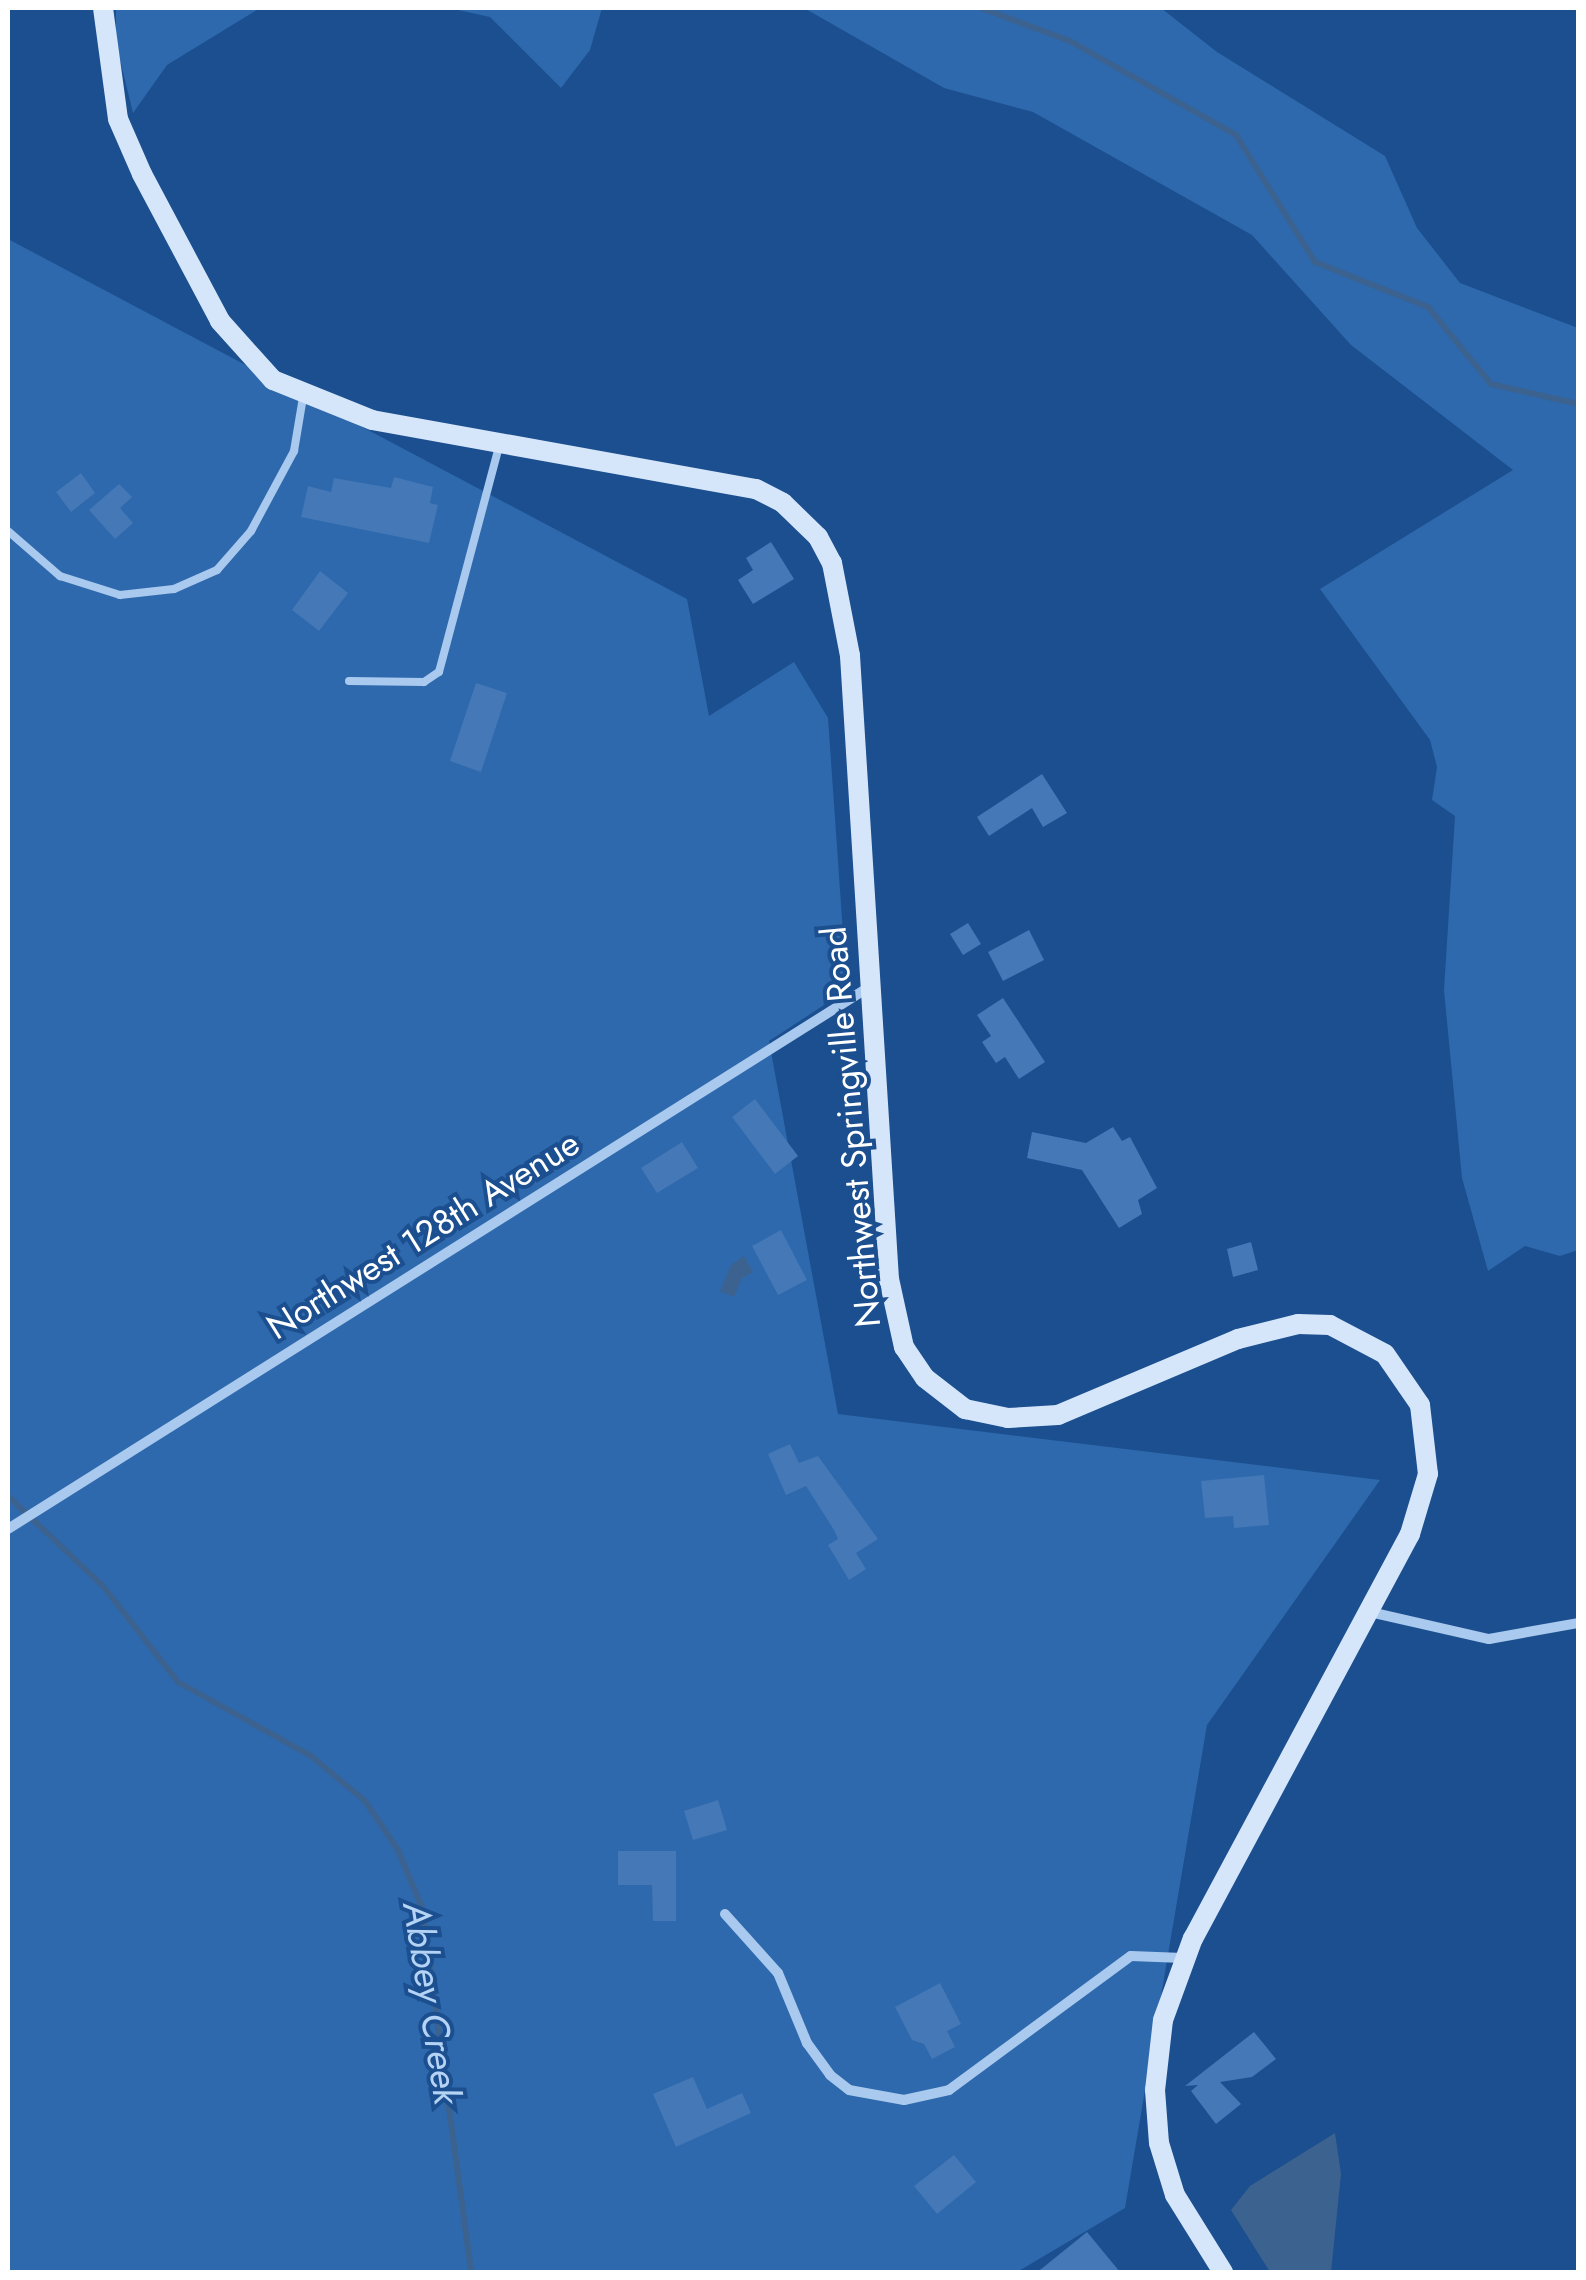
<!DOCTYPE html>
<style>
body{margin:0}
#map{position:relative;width:1586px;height:2280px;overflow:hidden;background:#1b4f8f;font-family:Jost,sans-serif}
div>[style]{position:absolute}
.green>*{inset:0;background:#2e69ad}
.water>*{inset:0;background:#3c6290}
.stream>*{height:6px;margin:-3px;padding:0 3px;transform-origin:3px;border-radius:3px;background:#3c6290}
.building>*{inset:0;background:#4478b7}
.lane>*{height:8px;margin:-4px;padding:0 4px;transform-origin:4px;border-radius:4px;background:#a9c9ee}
.street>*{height:10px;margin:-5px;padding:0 5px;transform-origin:5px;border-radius:5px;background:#a9c9ee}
.secondary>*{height:20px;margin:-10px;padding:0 10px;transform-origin:10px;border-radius:10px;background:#d6e6fa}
span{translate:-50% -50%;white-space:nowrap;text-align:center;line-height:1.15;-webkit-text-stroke:8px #1b4f8f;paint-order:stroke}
.street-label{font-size:35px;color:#fff}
.water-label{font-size:38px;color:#b5d3f5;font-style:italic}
.frame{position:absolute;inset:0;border:10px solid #fff;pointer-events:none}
</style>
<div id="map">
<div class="green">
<div style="clip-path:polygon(116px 8px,260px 8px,167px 65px,133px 113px,116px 43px)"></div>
<div style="clip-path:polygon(449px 8px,602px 8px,590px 50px,561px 88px,490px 17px)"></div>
<div style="clip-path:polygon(804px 8px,1161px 8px,1217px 52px,1385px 156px,1417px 228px,1460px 283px,1578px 328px,1578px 1250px,1560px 1256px,1525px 1246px,1488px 1271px,1462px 1178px,1444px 990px,1455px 816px,1432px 800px,1437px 767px,1430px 740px,1320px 589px,1513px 470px,1351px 345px,1252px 235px,1033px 112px,944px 88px)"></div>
<div style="clip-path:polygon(8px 239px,687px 599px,709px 716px,794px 662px,828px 718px,847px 990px,769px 1041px,838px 1414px,1380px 1480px,1207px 1725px,1125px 2208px,1017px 2272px,8px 2272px)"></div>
</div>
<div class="water">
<div style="clip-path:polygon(744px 1256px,753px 1272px,742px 1278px,734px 1297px,720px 1291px,731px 1265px)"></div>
<div style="clip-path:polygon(1335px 2133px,1341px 2174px,1331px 2272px,1270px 2272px,1231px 2210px,1250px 2186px)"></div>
</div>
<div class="stream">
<div style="left:981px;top:8px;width:95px;rotate:20.3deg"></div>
<div style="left:1070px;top:41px;width:191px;rotate:29.5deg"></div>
<div style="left:1236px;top:135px;width:150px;rotate:58.1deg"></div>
<div style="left:1315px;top:262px;width:122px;rotate:21.7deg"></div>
<div style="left:1428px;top:307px;width:99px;rotate:50.7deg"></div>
<div style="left:1491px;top:384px;width:89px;rotate:12.9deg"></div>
<div style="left:8px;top:1496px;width:131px;rotate:43.5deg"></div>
<div style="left:103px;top:1586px;width:122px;rotate:52deg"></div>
<div style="left:178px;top:1682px;width:152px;rotate:29.1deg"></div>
<div style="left:311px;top:1756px;width:70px;rotate:39.8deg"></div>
<div style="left:365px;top:1801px;width:59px;rotate:56deg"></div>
<div style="left:398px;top:1850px;width:63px;rotate:67.5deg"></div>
<div style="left:422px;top:1908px;width:367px;rotate:82.3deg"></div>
</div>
<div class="building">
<div style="clip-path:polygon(81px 473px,95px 493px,71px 512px,56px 492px)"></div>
<div style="clip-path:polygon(394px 477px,433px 487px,430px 503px,438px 505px,429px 543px,301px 517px,308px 486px,331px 492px,334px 478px,391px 488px)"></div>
<div style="clip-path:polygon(119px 484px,132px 497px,120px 508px,133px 523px,115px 539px,89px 510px)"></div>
<div style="clip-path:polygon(771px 542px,794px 579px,753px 604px,738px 580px,753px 570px,746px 558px)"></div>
<div style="clip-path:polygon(320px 571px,348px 593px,319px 631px,292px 610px)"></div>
<div style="clip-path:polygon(476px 683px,507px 693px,481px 772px,450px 761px)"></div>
<div style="clip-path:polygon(1042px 774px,1067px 813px,1043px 827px,1032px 808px,989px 836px,977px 817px)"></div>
<div style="clip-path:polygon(968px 923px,981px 944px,963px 955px,950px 934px)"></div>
<div style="clip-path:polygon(1029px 930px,1044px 960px,1003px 981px,988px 952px)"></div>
<div style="clip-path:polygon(1003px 998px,1045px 1062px,1019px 1079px,1005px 1057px,996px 1063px,982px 1042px,991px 1036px,977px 1015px)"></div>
<div style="clip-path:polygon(755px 1099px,798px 1156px,775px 1174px,732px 1117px)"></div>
<div style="clip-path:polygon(1113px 1127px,1122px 1141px,1130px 1137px,1157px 1188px,1138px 1200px,1142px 1214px,1119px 1228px,1082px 1170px,1027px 1158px,1032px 1132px,1086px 1143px)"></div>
<div style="clip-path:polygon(682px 1142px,698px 1168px,657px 1193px,641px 1168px)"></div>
<div style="clip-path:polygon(781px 1230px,807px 1280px,778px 1295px,752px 1246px)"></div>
<div style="clip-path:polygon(1251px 1242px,1258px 1270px,1233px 1277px,1227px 1249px)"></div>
<div style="clip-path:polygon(790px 1444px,799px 1463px,818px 1456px,878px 1539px,856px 1553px,866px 1569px,849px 1580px,828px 1545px,838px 1539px,834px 1530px,806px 1486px,786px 1495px,768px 1454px)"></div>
<div style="clip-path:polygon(1264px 1475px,1269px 1525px,1234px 1528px,1233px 1516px,1205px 1518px,1201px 1481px)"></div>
<div style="clip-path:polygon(718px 1800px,727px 1830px,693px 1840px,684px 1811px)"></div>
<div style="clip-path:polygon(618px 1851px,676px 1851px,676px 1921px,653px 1921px,652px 1885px,618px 1885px)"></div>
<div style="clip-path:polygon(940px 1983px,961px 2024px,947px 2031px,955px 2047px,932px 2059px,924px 2044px,912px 2040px,895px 2007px)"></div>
<div style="clip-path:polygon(1254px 2032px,1276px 2059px,1252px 2077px,1220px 2082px,1241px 2104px,1216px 2124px,1191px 2091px,1198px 2085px,1185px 2086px)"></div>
<div style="clip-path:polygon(693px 2077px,707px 2109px,742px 2093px,751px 2113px,676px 2147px,653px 2094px)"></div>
<div style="clip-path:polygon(954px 2155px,976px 2182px,937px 2214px,914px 2186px)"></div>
<div style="clip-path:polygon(1087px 2232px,1120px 2272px,1037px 2272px,1045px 2266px)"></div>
</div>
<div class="lane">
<div style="left:8px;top:531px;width:69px;rotate:40.9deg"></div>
<div style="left:60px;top:576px;width:63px;rotate:17.6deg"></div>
<div style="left:120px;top:595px;width:54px;rotate:-6.3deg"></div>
<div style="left:174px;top:589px;width:47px;rotate:-23.8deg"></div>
<div style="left:217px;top:570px;width:52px;rotate:-48.9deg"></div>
<div style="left:251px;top:531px;width:91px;rotate:-61.7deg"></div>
<div style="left:294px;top:451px;width:55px;rotate:-80.5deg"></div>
<div style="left:349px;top:681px;width:75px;rotate:0.8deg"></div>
<div style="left:424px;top:682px;width:18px;rotate:-34deg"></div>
<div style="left:439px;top:672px;width:233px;rotate:-75.1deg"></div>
</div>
<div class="street">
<div style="left:8px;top:1529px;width:1017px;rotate:-32.19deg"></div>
<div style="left:1370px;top:1612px;width:122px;rotate:12.8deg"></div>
<div style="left:1489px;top:1639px;width:90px;rotate:-10.2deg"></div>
<div style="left:725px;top:1914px;width:79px;rotate:48.1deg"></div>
<div style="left:778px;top:1973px;width:76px;rotate:67.5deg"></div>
<div style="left:807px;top:2043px;width:39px;rotate:54deg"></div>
<div style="left:830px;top:2075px;width:24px;rotate:38deg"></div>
<div style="left:849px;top:2090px;width:56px;rotate:10.3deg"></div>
<div style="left:904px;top:2100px;width:46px;rotate:-12.5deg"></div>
<div style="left:949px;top:2090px;width:226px;rotate:-36.4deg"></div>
<div style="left:1131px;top:1956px;width:52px;rotate:2.2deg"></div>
</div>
<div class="secondary">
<div style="left:103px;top:8px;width:112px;rotate:82.3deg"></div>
<div style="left:118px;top:119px;width:60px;rotate:66.4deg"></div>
<div style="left:142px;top:174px;width:166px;rotate:62deg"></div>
<div style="left:220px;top:321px;width:79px;rotate:48.1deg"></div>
<div style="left:273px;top:380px;width:107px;rotate:22deg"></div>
<div style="left:372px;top:420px;width:390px;rotate:10.2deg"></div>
<div style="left:756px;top:489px;width:30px;rotate:27deg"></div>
<div style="left:783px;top:503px;width:49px;rotate:44.2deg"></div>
<div style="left:818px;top:537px;width:30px;rotate:62deg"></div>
<div style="left:832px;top:563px;width:95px;rotate:79deg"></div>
<div style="left:850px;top:656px;width:624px;rotate:86.42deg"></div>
<div style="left:889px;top:1279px;width:70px;rotate:77.6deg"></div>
<div style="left:904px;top:1347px;width:37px;rotate:56deg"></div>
<div style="left:925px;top:1378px;width:51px;rotate:37.8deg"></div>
<div style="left:965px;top:1409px;width:44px;rotate:11.8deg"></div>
<div style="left:1008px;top:1418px;width:50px;rotate:-3.4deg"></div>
<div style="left:1058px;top:1415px;width:195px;rotate:-22.9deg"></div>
<div style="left:1238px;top:1339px;width:62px;rotate:-14deg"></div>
<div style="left:1298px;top:1324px;width:32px;rotate:2deg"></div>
<div style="left:1330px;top:1325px;width:62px;rotate:27.8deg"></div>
<div style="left:1385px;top:1354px;width:62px;rotate:55.5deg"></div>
<div style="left:1420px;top:1405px;width:69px;rotate:83.4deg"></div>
<div style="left:1428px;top:1474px;width:63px;rotate:106.7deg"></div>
<div style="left:1410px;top:1534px;width:459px;rotate:118.2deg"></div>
<div style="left:1193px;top:1938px;width:87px;rotate:110.1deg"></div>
<div style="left:1163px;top:2020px;width:70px;rotate:96.5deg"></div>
<div style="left:1155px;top:2090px;width:53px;rotate:85.7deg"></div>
<div style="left:1159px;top:2143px;width:54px;rotate:72.9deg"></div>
<div style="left:1175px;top:2195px;width:91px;rotate:58.1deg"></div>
</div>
<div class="street-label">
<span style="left:851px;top:1127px;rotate:-95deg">Northwest Springville Road</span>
<span style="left:423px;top:1235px;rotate:-32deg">Northwest 128th Avenue</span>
</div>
<div class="water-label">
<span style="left:432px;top:2003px;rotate:81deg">Abbey Creek</span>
</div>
<div class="frame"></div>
</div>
